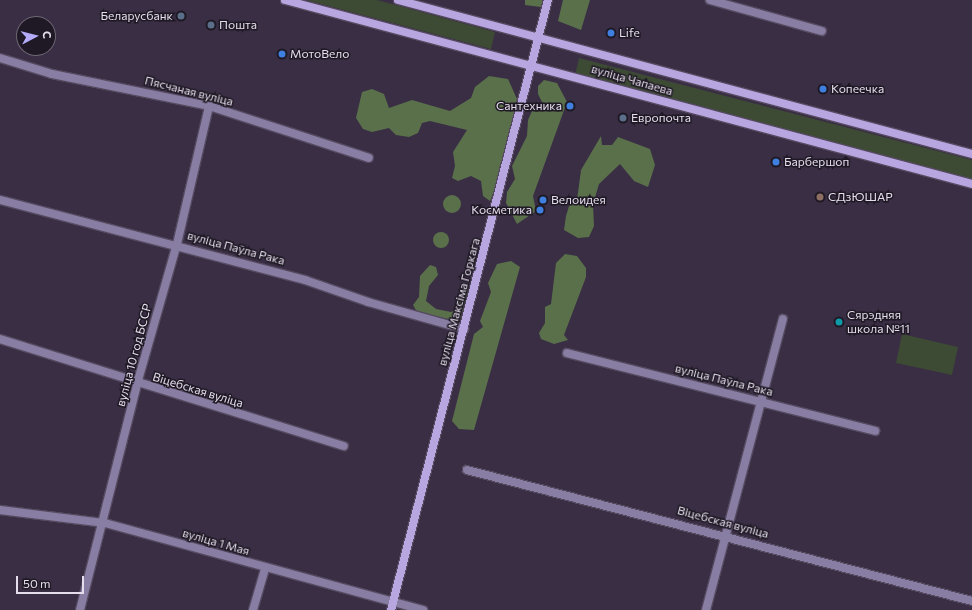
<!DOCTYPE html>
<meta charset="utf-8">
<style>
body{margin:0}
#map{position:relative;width:972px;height:610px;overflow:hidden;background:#3a2e45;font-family:Commissioner,sans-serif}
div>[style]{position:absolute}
.green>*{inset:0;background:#3d4a34}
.forest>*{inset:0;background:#5a704a}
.round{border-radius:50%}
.roads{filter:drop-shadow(1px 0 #554a60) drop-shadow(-1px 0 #554a60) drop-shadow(0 1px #554a60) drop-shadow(0 -1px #554a60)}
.street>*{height:8px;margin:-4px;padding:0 4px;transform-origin:4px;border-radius:4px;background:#887da2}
.secondary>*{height:8px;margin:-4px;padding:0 4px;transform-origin:4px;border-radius:4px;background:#b8a6e0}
.dots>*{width:11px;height:11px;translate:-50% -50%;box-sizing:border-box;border:2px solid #1e1924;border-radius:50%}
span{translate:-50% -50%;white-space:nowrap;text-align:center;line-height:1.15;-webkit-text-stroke:3px #1e1924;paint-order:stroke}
.poi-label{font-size:12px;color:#e5ddec}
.right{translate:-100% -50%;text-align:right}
.left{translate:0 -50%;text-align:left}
.street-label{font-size:12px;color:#e5ddec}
.north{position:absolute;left:16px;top:16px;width:40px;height:40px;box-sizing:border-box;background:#1e1924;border:1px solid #6e6774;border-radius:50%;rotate:83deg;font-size:11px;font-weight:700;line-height:16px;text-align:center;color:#e5ddec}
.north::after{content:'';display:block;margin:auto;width:14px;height:18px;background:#b4acf9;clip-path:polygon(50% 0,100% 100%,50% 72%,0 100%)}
.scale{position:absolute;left:16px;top:576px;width:68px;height:18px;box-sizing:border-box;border:2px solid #e5ddec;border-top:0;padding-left:5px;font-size:12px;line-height:14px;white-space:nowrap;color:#e5ddec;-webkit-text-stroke:3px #1e1924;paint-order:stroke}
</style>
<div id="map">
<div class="green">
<div style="clip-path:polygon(306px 0,377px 0,495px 32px,491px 49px)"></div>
<div style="clip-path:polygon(579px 58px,972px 160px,972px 181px,575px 76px)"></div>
<div style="clip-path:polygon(902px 334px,958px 347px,952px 375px,896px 363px)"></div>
</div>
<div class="forest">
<div style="clip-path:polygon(525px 0,543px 0,541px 7px,525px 5px)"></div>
<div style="clip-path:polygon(563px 0,590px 0,581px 30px,558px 21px)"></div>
<div style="clip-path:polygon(489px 76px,508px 79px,517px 99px,504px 162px,499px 167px,500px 176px,490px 201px,483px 196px,481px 181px,471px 176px,458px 181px,452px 178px,455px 166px,453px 152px,467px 130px,430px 121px,422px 123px,418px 133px,409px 137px,396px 135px,389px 128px,372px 132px,363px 129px,356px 118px,362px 92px,372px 89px,384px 94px,389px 108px,412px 100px,450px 111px,471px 98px,475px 87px)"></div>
<div style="clip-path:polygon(544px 80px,557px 83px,567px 102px,533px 196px,536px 211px,517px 224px,506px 203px,507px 192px,515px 179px,512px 166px,527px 136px,528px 120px,532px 111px,544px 106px,538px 94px,538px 86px)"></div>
<div style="clip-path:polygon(601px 136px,602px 145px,612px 145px,618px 137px,650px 149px,655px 165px,648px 187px,634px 181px,620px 164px,599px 184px,593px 204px,594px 226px,589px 237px,578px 238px,564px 230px,566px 216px,570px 203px,577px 200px,581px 170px)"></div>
<div class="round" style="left:443px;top:195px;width:18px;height:18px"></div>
<div class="round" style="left:433px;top:232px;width:16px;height:16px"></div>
<div style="clip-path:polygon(565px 254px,577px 256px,586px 268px,586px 277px,564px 335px,568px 340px,554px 344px,541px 339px,539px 333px,545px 323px,545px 307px,551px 304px,556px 263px)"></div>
<div style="clip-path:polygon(511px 261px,520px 267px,474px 430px,459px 429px,452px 421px,474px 334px,483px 327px,480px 321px,491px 292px,488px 283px,497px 264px)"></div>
<div style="clip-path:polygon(430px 265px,436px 267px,438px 275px,429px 286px,426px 301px,436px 309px,451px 312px,456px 309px,466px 285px,469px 290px,465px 313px,458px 321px,417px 312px,413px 305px,419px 297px,420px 276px)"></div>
</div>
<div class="roads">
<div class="street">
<div style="left:710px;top:0;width:116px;rotate:15.5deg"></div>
<div style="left:0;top:58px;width:54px;rotate:17.1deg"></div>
<div style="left:52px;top:74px;width:160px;rotate:11.5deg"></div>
<div style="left:209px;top:106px;width:168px;rotate:18deg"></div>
<div style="left:0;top:200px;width:315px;rotate:14.7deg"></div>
<div style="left:305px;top:280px;width:67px;rotate:19.2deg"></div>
<div style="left:368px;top:302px;width:100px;rotate:15.7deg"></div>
<div style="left:0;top:339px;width:360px;rotate:17.3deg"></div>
<div style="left:567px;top:353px;width:318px;rotate:14.2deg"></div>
<div style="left:467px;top:470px;width:522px;rotate:14.54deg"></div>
<div style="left:0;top:510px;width:106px;rotate:7.1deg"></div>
<div style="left:105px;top:523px;width:330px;rotate:15.3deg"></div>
<div style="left:80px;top:610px;width:233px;rotate:-75.8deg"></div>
<div style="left:137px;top:384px;width:146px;rotate:-74.1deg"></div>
<div style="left:177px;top:244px;width:142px;rotate:-76.9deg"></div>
<div style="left:253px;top:610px;width:43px;rotate:-73.7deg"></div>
<div style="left:706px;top:610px;width:301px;rotate:-75.2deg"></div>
</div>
<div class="secondary">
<div style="left:285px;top:0;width:711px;rotate:14.99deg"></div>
<div style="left:398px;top:0;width:594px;rotate:15.02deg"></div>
<div style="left:391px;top:610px;width:630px;rotate:-75.57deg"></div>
</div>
</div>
<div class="dots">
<div style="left:181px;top:16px;background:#5c6f8a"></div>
<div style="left:211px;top:25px;background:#5c6f8a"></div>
<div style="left:611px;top:33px;background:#3f7fe0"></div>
<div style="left:282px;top:54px;background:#3f7fe0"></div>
<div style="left:823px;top:89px;background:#3f7fe0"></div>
<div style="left:570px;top:106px;background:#3f7fe0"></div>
<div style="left:623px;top:118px;background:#5c6f8a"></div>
<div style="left:776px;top:162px;background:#3f7fe0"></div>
<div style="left:820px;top:197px;background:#8d6e63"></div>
<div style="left:543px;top:200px;background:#3f7fe0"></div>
<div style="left:540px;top:210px;background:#3f7fe0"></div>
<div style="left:839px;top:322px;background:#0f9aa8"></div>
</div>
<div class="poi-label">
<span class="right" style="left:173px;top:16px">Беларусбанк</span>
<span class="left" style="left:219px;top:25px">Пошта</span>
<span class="left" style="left:619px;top:33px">Life</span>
<span class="left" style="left:290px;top:54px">МотоВело</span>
<span class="left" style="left:831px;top:89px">Копеечка</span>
<span class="right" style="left:562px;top:106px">Сантехника</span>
<span class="left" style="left:631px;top:118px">Европочта</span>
<span class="left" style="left:784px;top:162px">Барбершоп</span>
<span class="left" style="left:828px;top:197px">СДзЮШАР</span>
<span class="left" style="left:551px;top:200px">Велоидея</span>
<span class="right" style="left:532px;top:210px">Косметика</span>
<span class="left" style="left:847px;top:322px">Сярэдняя<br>школа №11</span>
</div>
<div class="street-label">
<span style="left:632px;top:80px;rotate:16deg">вуліца Чапаева</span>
<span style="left:189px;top:91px;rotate:14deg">Пясчаная вуліца</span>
<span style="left:236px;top:248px;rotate:15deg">вуліца Паўла Рака</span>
<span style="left:459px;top:302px;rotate:-75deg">вуліца Максіма Горкага</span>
<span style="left:134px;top:355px;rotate:-75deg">вуліца 10 год БССР</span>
<span style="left:724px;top:380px;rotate:14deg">вуліца Паўла Рака</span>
<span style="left:198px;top:390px;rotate:17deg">Віцебская вуліца</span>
<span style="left:723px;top:522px;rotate:15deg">Віцебская вуліца</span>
<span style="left:216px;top:542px;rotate:16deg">вуліца 1 Мая</span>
</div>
<div class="north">С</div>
<div class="scale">50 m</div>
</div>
